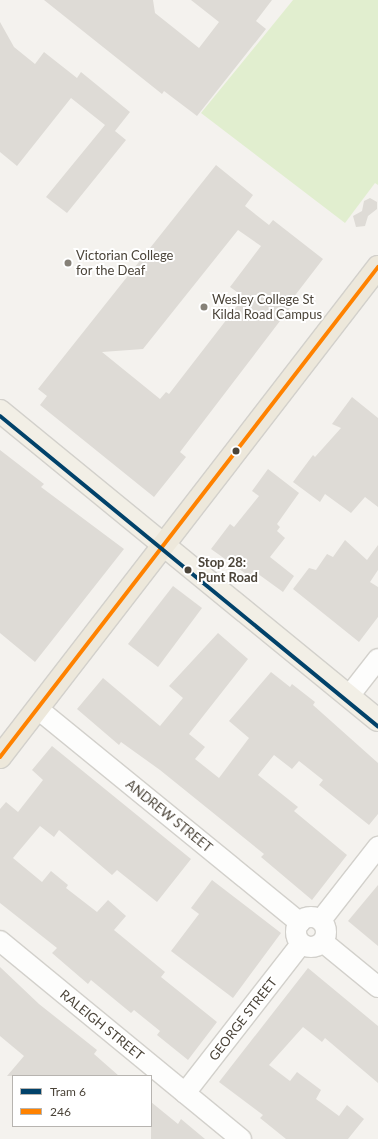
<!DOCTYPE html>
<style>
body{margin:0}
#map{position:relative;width:378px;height:1139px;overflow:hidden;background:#f4f2ee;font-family:Lato,sans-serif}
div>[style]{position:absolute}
.green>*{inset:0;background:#e1eecf}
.building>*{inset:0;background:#dedbd6}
.roads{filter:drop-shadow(1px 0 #d2d0cb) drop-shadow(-1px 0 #d2d0cb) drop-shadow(0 1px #d2d0cb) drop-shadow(0 -1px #d2d0cb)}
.minor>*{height:20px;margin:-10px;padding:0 10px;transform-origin:10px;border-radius:10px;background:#fdfdfc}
.minor>.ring{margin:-10px;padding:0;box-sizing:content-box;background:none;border:20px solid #fdfdfc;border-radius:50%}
.major>*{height:22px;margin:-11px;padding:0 11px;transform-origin:11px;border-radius:11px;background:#f2efe6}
.highway>*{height:22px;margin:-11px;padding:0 11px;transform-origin:11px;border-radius:11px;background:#ede8db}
.bus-1>*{height:4px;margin:-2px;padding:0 2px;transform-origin:2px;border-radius:2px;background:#ff8200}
.tram-1>*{height:4px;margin:-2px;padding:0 2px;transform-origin:2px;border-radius:2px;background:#01426a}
.dots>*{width:11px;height:11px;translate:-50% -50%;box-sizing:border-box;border:2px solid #fff;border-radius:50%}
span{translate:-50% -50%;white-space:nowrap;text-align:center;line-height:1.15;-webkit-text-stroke:4px #fff;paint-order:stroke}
.poi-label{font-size:13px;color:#4b4439}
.left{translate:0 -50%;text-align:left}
.stop-label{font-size:13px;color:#4b4439;font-weight:700}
.street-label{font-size:13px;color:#4b4439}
.legend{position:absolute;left:12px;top:1075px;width:140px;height:52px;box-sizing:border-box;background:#fff;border:1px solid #b7b4b0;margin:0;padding:5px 7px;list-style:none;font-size:12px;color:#4b4439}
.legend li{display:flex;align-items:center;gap:8px;height:20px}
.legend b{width:20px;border:1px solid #b7b4b0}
</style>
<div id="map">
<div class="green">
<div style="clip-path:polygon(293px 0,378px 0,378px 185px,375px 183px,345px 223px,201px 113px)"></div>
</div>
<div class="building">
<div style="clip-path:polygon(44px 0,153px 0,155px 13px,199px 48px,219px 22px,191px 0,272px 0,256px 21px,266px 29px,197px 116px,164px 91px,162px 94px)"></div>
<div style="clip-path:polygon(0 22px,14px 47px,35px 64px,44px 52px,77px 78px,81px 72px,130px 112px,115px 131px,126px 140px,67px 213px,46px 197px,105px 125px,71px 98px,17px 166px,0 152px)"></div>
<div style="clip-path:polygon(evenodd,216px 165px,253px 195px,245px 206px,269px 225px,273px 220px,323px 259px,293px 298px,296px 300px,180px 452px,186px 457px,154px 497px,40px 405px,47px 396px,38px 389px,216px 165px,238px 230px,261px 246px,230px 287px,244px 297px,169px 394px,166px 392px,160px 399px,102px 352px,143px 349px,238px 230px)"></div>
<div style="clip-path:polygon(370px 198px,377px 202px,377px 209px,368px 216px,365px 226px,356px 227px,353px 216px,362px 211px,364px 201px)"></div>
<div style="clip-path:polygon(352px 397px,378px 418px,378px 507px,365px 497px,351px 513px,325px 494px,320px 502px,293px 482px,313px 455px,315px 457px,341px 428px,332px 424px)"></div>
<div style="clip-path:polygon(0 450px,44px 484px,41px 487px,124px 549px,35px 662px,0 633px)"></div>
<div style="clip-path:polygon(268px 469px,299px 493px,277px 524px,280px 527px,277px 531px,285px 538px,270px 557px,294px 576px,283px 592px,254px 571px,249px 576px,211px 549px,230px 524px,234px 527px,259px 496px,252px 491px)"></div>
<div style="clip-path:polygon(345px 540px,367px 560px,378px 545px,378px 570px,370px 582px,378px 587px,378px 617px,359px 642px,293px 589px,309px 568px,316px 570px,327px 554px,333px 557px)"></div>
<div style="clip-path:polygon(173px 586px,202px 608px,158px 667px,128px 644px)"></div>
<div style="clip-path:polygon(218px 633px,248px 659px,189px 734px,205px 747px,195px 759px,219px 778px,249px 738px,229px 721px,271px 672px,290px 687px,292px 684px,315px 702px,313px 705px,378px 763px,378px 814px,369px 825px,319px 785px,323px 780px,299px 761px,292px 769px,274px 755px,258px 775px,298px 807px,294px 811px,347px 855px,312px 900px,261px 857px,264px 854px,160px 770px,121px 742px,119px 745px,77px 709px,103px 678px,160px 726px,183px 698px,169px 686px)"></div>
<div style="clip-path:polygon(52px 746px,191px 859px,157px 902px,117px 870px,112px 875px,59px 830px,54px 837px,40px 826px,13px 858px,42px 882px,51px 871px,68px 885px,66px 888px,97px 912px,108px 900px,126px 916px,114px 930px,165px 972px,161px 977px,217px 1022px,188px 1060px,157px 1035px,160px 1031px,134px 1010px,131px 1013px,91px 980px,88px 984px,52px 953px,57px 948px,0 903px,0 809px,6px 802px,18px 812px,43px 780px,32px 770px)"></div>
<div style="clip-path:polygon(212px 880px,281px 933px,233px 998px,171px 951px,199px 914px,191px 908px)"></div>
<div style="clip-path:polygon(378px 885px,378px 946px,348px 921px)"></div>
<div style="clip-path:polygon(0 967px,39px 1004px,97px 1050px,94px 1054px,119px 1076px,7px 1076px,24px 1056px,0 1036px)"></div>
<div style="clip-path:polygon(308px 968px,378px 1026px,378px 1083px,325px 1038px,322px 1042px,303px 1027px,269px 1065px,290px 1081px,297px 1072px,321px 1090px,316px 1099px,339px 1116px,347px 1105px,364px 1119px,348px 1139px,286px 1139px,260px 1118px,263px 1115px,219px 1082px)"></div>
<div style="clip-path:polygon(151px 1102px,178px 1124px,181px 1119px,205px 1139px,151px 1139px)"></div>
</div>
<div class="roads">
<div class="minor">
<div style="left:349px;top:696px;width:47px;rotate:-51.9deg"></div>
<div style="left:38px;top:709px;width:338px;rotate:39.2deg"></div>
<div class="ring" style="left:296px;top:917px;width:10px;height:10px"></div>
<div style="left:321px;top:920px;width:93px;rotate:-52deg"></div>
<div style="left:0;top:941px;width:312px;rotate:39.4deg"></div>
<div style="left:323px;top:942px;width:71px;rotate:39.3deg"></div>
<div style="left:185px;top:1093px;width:189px;rotate:-52.1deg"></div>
</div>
<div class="major">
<div style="left:0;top:411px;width:488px;rotate:39.3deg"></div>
</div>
<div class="highway">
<div style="left:0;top:757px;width:619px;rotate:-52.35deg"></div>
</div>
</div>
<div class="bus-1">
<div style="left:0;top:757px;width:619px;rotate:-52.35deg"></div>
</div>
<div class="tram-1">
<div style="left:0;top:416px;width:489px;rotate:39.4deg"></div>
</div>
<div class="dots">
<div style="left:68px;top:263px;background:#868178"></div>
<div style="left:204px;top:307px;background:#868178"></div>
<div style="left:236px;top:451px;background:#4b4439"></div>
<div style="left:188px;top:570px;background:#4b4439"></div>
</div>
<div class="poi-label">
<span class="left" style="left:76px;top:263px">Victorian College<br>for the Deaf</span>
<span class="left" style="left:212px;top:307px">Wesley College St<br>Kilda Road Campus</span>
</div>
<div class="stop-label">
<span class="left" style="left:198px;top:570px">Stop 28:<br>Punt Road</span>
</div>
<div class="street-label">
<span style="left:169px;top:816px;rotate:39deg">ANDREW STREET</span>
<span style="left:243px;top:1019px;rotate:-52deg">GEORGE STREET</span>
<span style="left:102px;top:1025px;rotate:39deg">RALEIGH STREET</span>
</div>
<ul class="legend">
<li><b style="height:5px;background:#01426a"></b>Tram 6</li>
<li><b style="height:5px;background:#ff8200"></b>246</li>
</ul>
</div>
